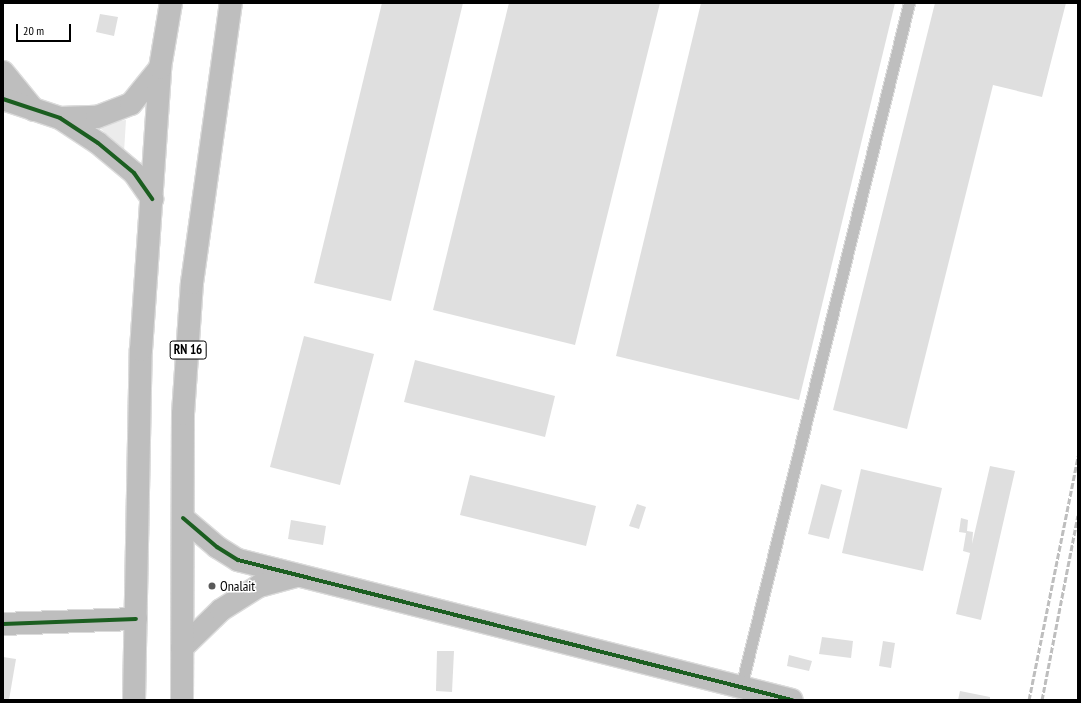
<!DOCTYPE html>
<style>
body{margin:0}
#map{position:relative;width:1081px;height:703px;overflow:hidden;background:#fff;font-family:"PT Sans Narrow",sans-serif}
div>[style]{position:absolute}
.green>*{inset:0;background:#ececec}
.building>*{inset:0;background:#dfdfdf}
.roads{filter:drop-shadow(1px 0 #dbdbdb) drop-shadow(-1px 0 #dbdbdb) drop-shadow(0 1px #dbdbdb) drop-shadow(0 -1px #dbdbdb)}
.service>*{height:11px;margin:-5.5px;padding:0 5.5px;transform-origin:5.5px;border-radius:5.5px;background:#bebebe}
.minor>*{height:22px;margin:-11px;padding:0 11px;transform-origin:11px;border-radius:11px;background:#bebebe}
.tertiary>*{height:22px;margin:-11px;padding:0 11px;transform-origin:11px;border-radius:11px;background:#bebebe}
.trunk>*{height:22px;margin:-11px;padding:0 11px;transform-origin:11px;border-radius:11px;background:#bebebe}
.rail>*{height:3px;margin-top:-1.5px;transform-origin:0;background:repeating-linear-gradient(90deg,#bebebe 0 6px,transparent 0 8px)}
.cycleway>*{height:4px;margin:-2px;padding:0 2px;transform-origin:2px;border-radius:2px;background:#1b5e20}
.dots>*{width:11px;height:11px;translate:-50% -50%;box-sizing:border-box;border:2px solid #fff;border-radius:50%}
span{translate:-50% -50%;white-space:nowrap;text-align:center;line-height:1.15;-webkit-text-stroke:3px #fff;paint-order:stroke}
.shield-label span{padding:1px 3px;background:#fff;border:1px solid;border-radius:3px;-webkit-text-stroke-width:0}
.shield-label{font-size:13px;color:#000;font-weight:700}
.poi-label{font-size:14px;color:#000}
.left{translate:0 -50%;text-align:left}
.frame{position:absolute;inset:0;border:4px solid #000;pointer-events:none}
.scale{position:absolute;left:16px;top:24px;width:55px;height:18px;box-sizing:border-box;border:2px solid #000;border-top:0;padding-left:5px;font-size:12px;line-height:14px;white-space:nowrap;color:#000;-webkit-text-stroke:3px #fff;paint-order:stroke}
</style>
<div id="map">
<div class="green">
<div style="clip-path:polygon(126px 120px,124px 152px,96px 124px)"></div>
</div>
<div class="building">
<div style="clip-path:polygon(382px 3px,463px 3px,391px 301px,314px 283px)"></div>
<div style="clip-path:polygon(509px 3px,660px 3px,575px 345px,433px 310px)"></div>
<div style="clip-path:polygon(701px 3px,895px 3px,799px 400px,616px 356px)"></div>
<div style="clip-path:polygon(935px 3px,1066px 3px,1042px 97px,993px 85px,907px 429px,833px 410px)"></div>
<div style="clip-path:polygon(100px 14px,118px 17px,114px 36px,96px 32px)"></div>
<div style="clip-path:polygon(304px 336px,374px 354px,340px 485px,270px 467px)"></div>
<div style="clip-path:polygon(415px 360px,555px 396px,545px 437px,404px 402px)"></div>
<div style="clip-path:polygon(990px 466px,1015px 471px,981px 620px,956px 614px,970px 553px,963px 551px,966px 533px,959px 532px,961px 518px,968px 520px,967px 531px,973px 532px,972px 544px)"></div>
<div style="clip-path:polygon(861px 469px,942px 488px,923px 571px,842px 553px)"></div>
<div style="clip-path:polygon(470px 475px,596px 506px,586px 546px,460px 515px)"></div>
<div style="clip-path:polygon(821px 484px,842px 490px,829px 539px,808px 534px)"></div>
<div style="clip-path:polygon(637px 504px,646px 507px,639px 529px,629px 526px)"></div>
<div style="clip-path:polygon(291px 520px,326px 526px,323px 545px,288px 539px)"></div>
<div style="clip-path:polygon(822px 637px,853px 641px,851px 658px,819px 654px)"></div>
<div style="clip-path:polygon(883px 641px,895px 643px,891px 668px,879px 666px)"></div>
<div style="clip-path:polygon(437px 651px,454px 651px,452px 692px,436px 691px)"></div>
<div style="clip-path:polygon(789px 655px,812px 661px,809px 671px,787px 666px)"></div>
<div style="clip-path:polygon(3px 657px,16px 659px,9px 700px,3px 700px)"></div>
<div style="clip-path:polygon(960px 691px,990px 697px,990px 700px,958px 700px)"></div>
</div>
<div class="roads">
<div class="service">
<div style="left:741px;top:687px;width:704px;rotate:-76.2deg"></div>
</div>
<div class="minor">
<div style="left:3px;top:72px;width:49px;rotate:50.8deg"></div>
<div style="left:3px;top:99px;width:60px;rotate:18.4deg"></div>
<div style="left:60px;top:118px;width:45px;rotate:33.3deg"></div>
<div style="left:98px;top:143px;width:47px;rotate:39.8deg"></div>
<div style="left:134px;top:173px;width:32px;rotate:55deg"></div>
<div style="left:60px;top:118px;width:37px;rotate:-2deg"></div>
<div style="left:97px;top:117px;width:36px;rotate:-21deg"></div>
<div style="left:131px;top:104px;width:46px;rotate:-51.1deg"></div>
<div style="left:3px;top:624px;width:133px;rotate:-2.2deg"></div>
</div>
<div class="tertiary">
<div style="left:183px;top:518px;width:45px;rotate:40.5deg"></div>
<div style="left:217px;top:547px;width:25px;rotate:32deg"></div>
<div style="left:238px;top:560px;width:571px;rotate:14.18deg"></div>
<div style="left:182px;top:648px;width:54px;rotate:-44.3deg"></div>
<div style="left:221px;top:610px;width:45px;rotate:-32.3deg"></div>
<div style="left:259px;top:586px;width:38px;rotate:-15deg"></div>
</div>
<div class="trunk">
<div style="left:134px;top:700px;width:350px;rotate:-88.9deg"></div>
<div style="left:141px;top:350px;width:283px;rotate:-86.1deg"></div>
<div style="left:160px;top:68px;width:66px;rotate:-80.4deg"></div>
<div style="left:182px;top:700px;width:286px;rotate:-89.8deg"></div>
<div style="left:183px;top:414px;width:131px;rotate:-86.1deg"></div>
<div style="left:192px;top:283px;width:283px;rotate:-82.1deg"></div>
</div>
</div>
<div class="rail">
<div style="left:1029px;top:700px;width:249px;rotate:-78.6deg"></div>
<div style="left:1042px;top:700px;width:188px;rotate:-79deg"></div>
</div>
<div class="cycleway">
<div style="left:3px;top:99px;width:60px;rotate:18.4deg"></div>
<div style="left:60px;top:118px;width:45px;rotate:33.3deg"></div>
<div style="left:98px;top:143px;width:47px;rotate:39.8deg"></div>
<div style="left:134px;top:173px;width:32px;rotate:55deg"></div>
<div style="left:183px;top:518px;width:45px;rotate:40.5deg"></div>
<div style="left:217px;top:547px;width:25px;rotate:32deg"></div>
<div style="left:238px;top:560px;width:571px;rotate:14.18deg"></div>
<div style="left:3px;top:624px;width:133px;rotate:-2.2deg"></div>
</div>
<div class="dots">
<div style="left:212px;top:586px;background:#595959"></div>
</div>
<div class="shield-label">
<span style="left:188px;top:350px">RN 16</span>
</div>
<div class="poi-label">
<span class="left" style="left:220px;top:586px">Onalait</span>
</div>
<div class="frame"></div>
<div class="scale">20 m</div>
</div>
